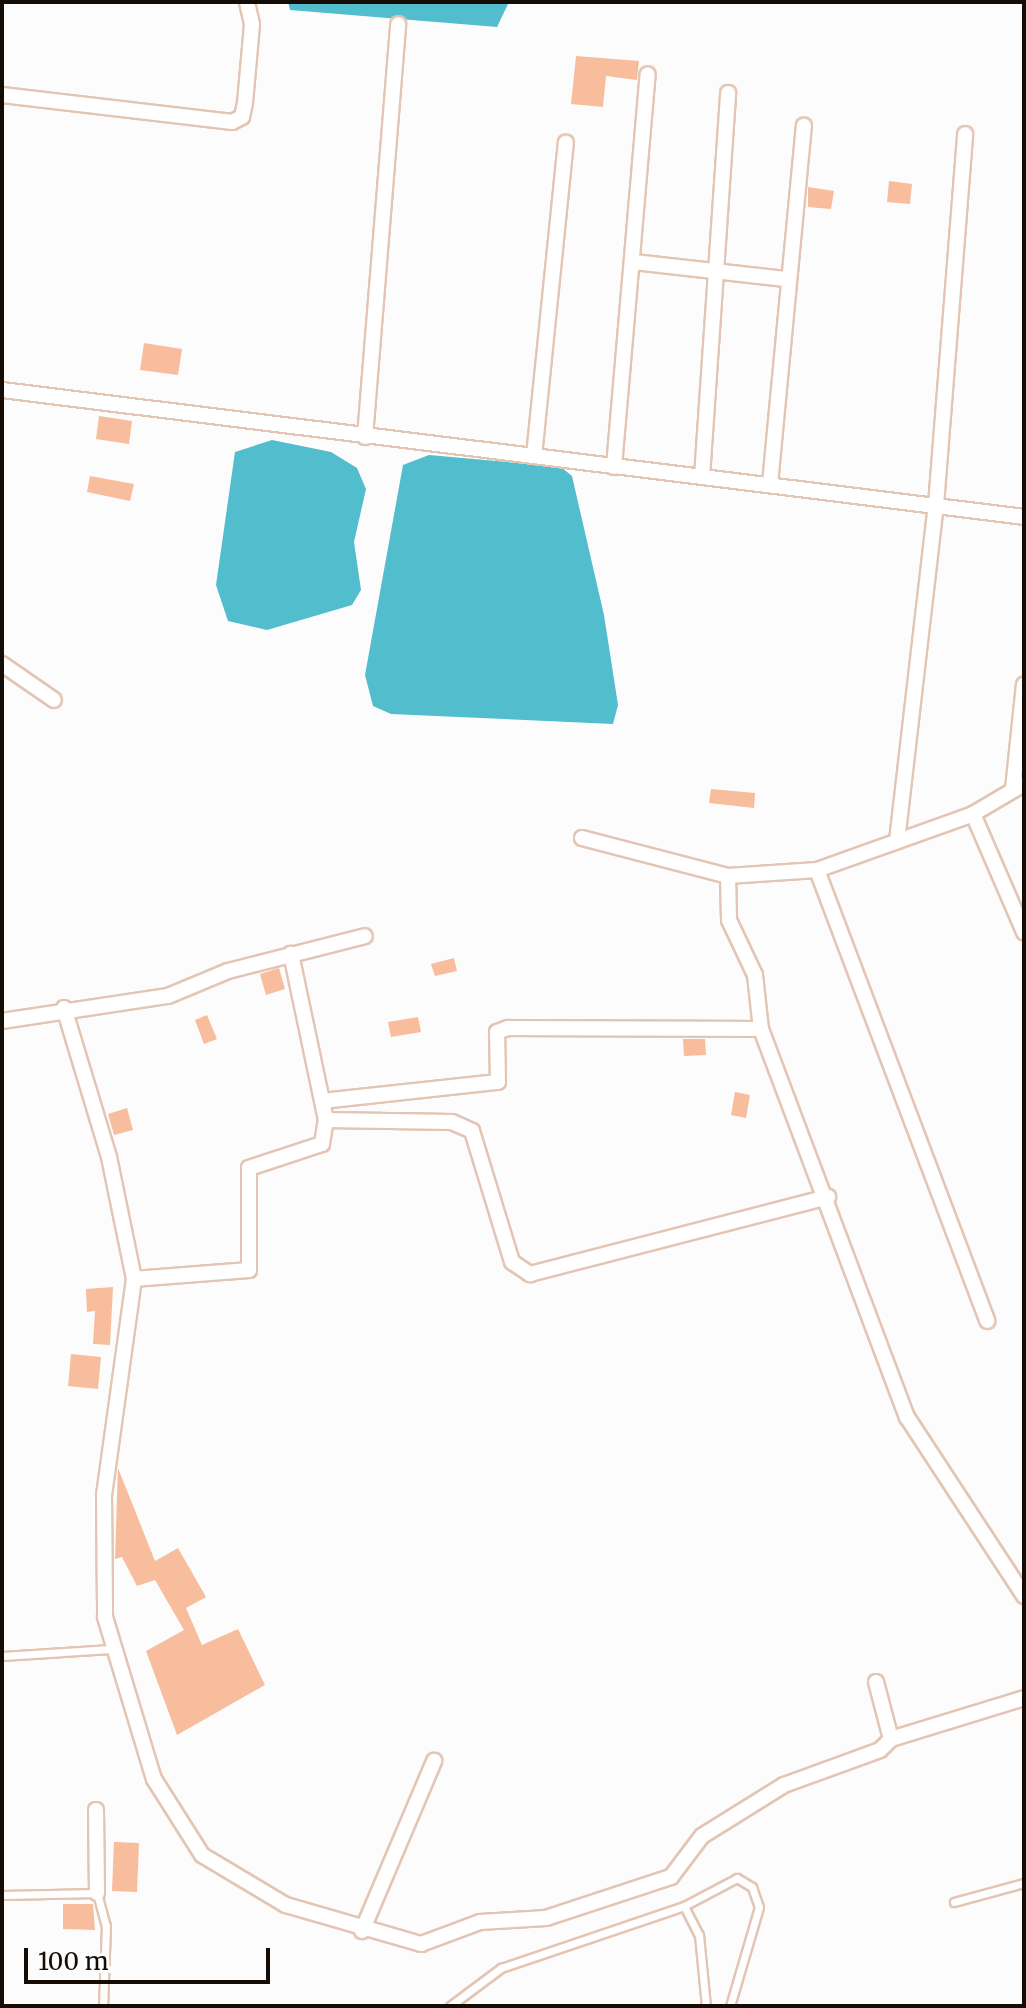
<!DOCTYPE html>
<style>
body{margin:0}
#map{position:relative;width:1026px;height:2008px;overflow:hidden;background:#fcfcfc;font-family:Merriweather,serif}
div>[style]{position:absolute}
.water>*{inset:0;background:#52bdcd}
.building>*{inset:0;background:#f7bd9c}
.roads{filter:drop-shadow(2px 0 #e3c5b4) drop-shadow(-2px 0 #e3c5b4) drop-shadow(0 2px #e3c5b4) drop-shadow(0 -2px #e3c5b4)}
.service>*{height:7px;margin:-3.5px;padding:0 3.5px;transform-origin:3.5px;border-radius:3.5px;background:#fff}
.minor>*{height:14px;margin:-7px;padding:0 7px;transform-origin:7px;border-radius:7px;background:#fff}
span{translate:-50% -50%;white-space:nowrap;text-align:center;line-height:1.15;-webkit-text-stroke:6px #fcfcfc;paint-order:stroke}
.frame{position:absolute;inset:0;border:4px solid #150c06;pointer-events:none}
.scale{position:absolute;left:24px;top:1948px;width:246px;height:36px;box-sizing:border-box;border:4px solid #150c06;border-top:0;padding-left:10px;font-size:24px;line-height:28px;white-space:nowrap;color:#150c06;-webkit-text-stroke:6px #fcfcfc;paint-order:stroke}
</style>
<div id="map">
<div class="water">
<div style="clip-path:polygon(288px 2px,509px 2px,497px 27px,290px 10px)"></div>
<div style="clip-path:polygon(272px 440px,331px 452px,357px 468px,366px 489px,354px 542px,361px 590px,352px 605px,267px 630px,228px 621px,216px 585px,235px 452px)"></div>
<div style="clip-path:polygon(429px 455px,561px 467px,572px 476px,604px 615px,618px 705px,613px 724px,391px 714px,373px 706px,365px 675px,403px 465px)"></div>
</div>
<div class="building">
<div style="clip-path:polygon(576px 56px,639px 61px,637px 80px,606px 76px,603px 107px,571px 104px)"></div>
<div style="clip-path:polygon(889px 181px,912px 184px,910px 204px,887px 202px)"></div>
<div style="clip-path:polygon(808px 187px,834px 191px,831px 209px,808px 207px)"></div>
<div style="clip-path:polygon(144px 343px,182px 349px,178px 375px,140px 370px)"></div>
<div style="clip-path:polygon(99px 416px,132px 421px,129px 444px,96px 439px)"></div>
<div style="clip-path:polygon(90px 476px,134px 484px,130px 501px,87px 492px)"></div>
<div style="clip-path:polygon(711px 789px,755px 793px,754px 808px,709px 803px)"></div>
<div style="clip-path:polygon(454px 958px,457px 971px,435px 976px,431px 964px)"></div>
<div style="clip-path:polygon(279px 968px,285px 989px,266px 995px,260px 974px)"></div>
<div style="clip-path:polygon(207px 1015px,217px 1039px,204px 1044px,195px 1020px)"></div>
<div style="clip-path:polygon(418px 1017px,421px 1032px,391px 1037px,388px 1022px)"></div>
<div style="clip-path:polygon(683px 1039px,705px 1039px,706px 1055px,684px 1056px)"></div>
<div style="clip-path:polygon(735px 1092px,750px 1095px,746px 1118px,731px 1115px)"></div>
<div style="clip-path:polygon(127px 1108px,133px 1130px,114px 1135px,108px 1114px)"></div>
<div style="clip-path:polygon(113px 1287px,110px 1345px,93px 1344px,95px 1311px,87px 1312px,86px 1289px)"></div>
<div style="clip-path:polygon(71px 1354px,101px 1357px,98px 1389px,68px 1386px)"></div>
<div style="clip-path:polygon(118px 1468px,155px 1561px,178px 1548px,206px 1597px,186px 1608px,202px 1645px,238px 1629px,265px 1685px,177px 1735px,146px 1651px,184px 1630px,155px 1580px,137px 1586px,122px 1557px,115px 1559px)"></div>
<div style="clip-path:polygon(114px 1842px,139px 1843px,137px 1892px,112px 1891px)"></div>
<div style="clip-path:polygon(63px 1904px,93px 1904px,95px 1930px,63px 1929px)"></div>
</div>
<div class="roads">
<div class="service">
<div style="left:2px;top:1656px;width:109px;rotate:-3.7deg"></div>
<div style="left:2px;top:1895px;width:95px;rotate:-1.2deg"></div>
<div style="left:97px;top:1893px;width:34px;rotate:75deg"></div>
<div style="left:106px;top:1926px;width:80px;rotate:92.1deg"></div>
<div style="left:954px;top:1902px;width:73px;rotate:-15.2deg"></div>
<div style="left:684px;top:1906px;width:33px;rotate:63deg"></div>
<div style="left:699px;top:1935px;width:71px;rotate:84.4deg"></div>
<div style="left:450px;top:2006px;width:64px;rotate:-36.7deg"></div>
<div style="left:501px;top:1968px;width:193px;rotate:-18.7deg"></div>
<div style="left:684px;top:1906px;width:60px;rotate:-27.8deg"></div>
<div style="left:737px;top:1878px;width:17px;rotate:31deg"></div>
<div style="left:752px;top:1887px;width:21px;rotate:71deg"></div>
<div style="left:759px;top:1907px;width:103px;rotate:106.3deg"></div>
</div>
<div class="minor">
<div style="left:2px;top:95px;width:232px;rotate:6.7deg"></div>
<div style="left:232px;top:122px;width:11px;rotate:-27deg"></div>
<div style="left:242px;top:117px;width:14px;rotate:-78deg"></div>
<div style="left:245px;top:103px;width:79px;rotate:-84.9deg"></div>
<div style="left:252px;top:24px;width:23px;rotate:-103deg"></div>
<div style="left:634px;top:262px;width:152px;rotate:6.4deg"></div>
<div style="left:2px;top:390px;width:1030px;rotate:7.08deg"></div>
<div style="left:365px;top:437px;width:414px;rotate:-85.4deg"></div>
<div style="left:534px;top:456px;width:315px;rotate:-84.2deg"></div>
<div style="left:614px;top:467px;width:394px;rotate:-85.1deg"></div>
<div style="left:702px;top:477px;width:385px;rotate:-86.1deg"></div>
<div style="left:770px;top:484px;width:360px;rotate:-84.6deg"></div>
<div style="left:2px;top:664px;width:63px;rotate:34.7deg"></div>
<div style="left:1013px;top:789px;width:105px;rotate:-84deg"></div>
<div style="left:973px;top:814px;width:129px;rotate:66.6deg"></div>
<div style="left:582px;top:838px;width:151px;rotate:14.6deg"></div>
<div style="left:728px;top:876px;width:89px;rotate:-3.9deg"></div>
<div style="left:817px;top:870px;width:166px;rotate:-19.7deg"></div>
<div style="left:973px;top:814px;width:59px;rotate:-30.5deg"></div>
<div style="left:897px;top:841px;width:338px;rotate:-83.4deg"></div>
<div style="left:936px;top:505px;width:372px;rotate:-85.5deg"></div>
<div style="left:817px;top:870px;width:482px;rotate:69.3deg"></div>
<div style="left:728px;top:876px;width:44px;rotate:88.7deg"></div>
<div style="left:729px;top:920px;width:61px;rotate:64.7deg"></div>
<div style="left:755px;top:975px;width:54px;rotate:83.7deg"></div>
<div style="left:64px;top:1008px;width:156px;rotate:73.2deg"></div>
<div style="left:109px;top:1157px;width:125px;rotate:78.4deg"></div>
<div style="left:134px;top:1279px;width:217px;rotate:97.9deg"></div>
<div style="left:104px;top:1494px;width:123px;rotate:89.5deg"></div>
<div style="left:105px;top:1617px;width:169px;rotate:73.2deg"></div>
<div style="left:154px;top:1779px;width:90px;rotate:57.7deg"></div>
<div style="left:202px;top:1855px;width:98px;rotate:30.8deg"></div>
<div style="left:286px;top:1905px;width:141px;rotate:16.1deg"></div>
<div style="left:421px;top:1944px;width:63px;rotate:-20.4deg"></div>
<div style="left:480px;top:1922px;width:66px;rotate:-3.5deg"></div>
<div style="left:546px;top:1918px;width:132px;rotate:-18.2deg"></div>
<div style="left:671px;top:1877px;width:51px;rotate:-52.9deg"></div>
<div style="left:702px;top:1836px;width:97px;rotate:-31.9deg"></div>
<div style="left:784px;top:1785px;width:102px;rotate:-20deg"></div>
<div style="left:880px;top:1750px;width:16px;rotate:-45deg"></div>
<div style="left:891px;top:1739px;width:59px;rotate:-104.7deg"></div>
<div style="left:2px;top:1021px;width:168px;rotate:-8.6deg"></div>
<div style="left:168px;top:996px;width:65px;rotate:-22.6deg"></div>
<div style="left:228px;top:971px;width:141px;rotate:-14.3deg"></div>
<div style="left:322px;top:1101px;width:177px;rotate:-6.2deg"></div>
<div style="left:498px;top:1082px;width:50px;rotate:-91.1deg"></div>
<div style="left:497px;top:1032px;width:12px;rotate:-20deg"></div>
<div style="left:508px;top:1028px;width:253px;rotate:0.2deg"></div>
<div style="left:761px;top:1029px;width:415px;rotate:69.4deg"></div>
<div style="left:907px;top:1417px;width:214px;rotate:56.8deg"></div>
<div style="left:326px;top:1120px;width:126px;rotate:0.9deg"></div>
<div style="left:452px;top:1122px;width:22px;rotate:24deg"></div>
<div style="left:472px;top:1131px;width:137px;rotate:73deg"></div>
<div style="left:512px;top:1262px;width:22px;rotate:34deg"></div>
<div style="left:530px;top:1274px;width:308px;rotate:-14.5deg"></div>
<div style="left:134px;top:1279px;width:115px;rotate:-4.5deg"></div>
<div style="left:249px;top:1270px;width:102px;rotate:-90deg"></div>
<div style="left:249px;top:1168px;width:77px;rotate:-18.2deg"></div>
<div style="left:322px;top:1144px;width:24px;rotate:-81deg"></div>
<div style="left:326px;top:1120px;width:170px;rotate:-101.9deg"></div>
<div style="left:891px;top:1739px;width:139px;rotate:-17.1deg"></div>
<div style="left:96px;top:1810px;width:83px;rotate:89.3deg"></div>
<div style="left:362px;top:1931px;width:185px;rotate:-67deg"></div>
</div>
</div>
<div class="frame"></div>
<div class="scale">100 m</div>
</div>
